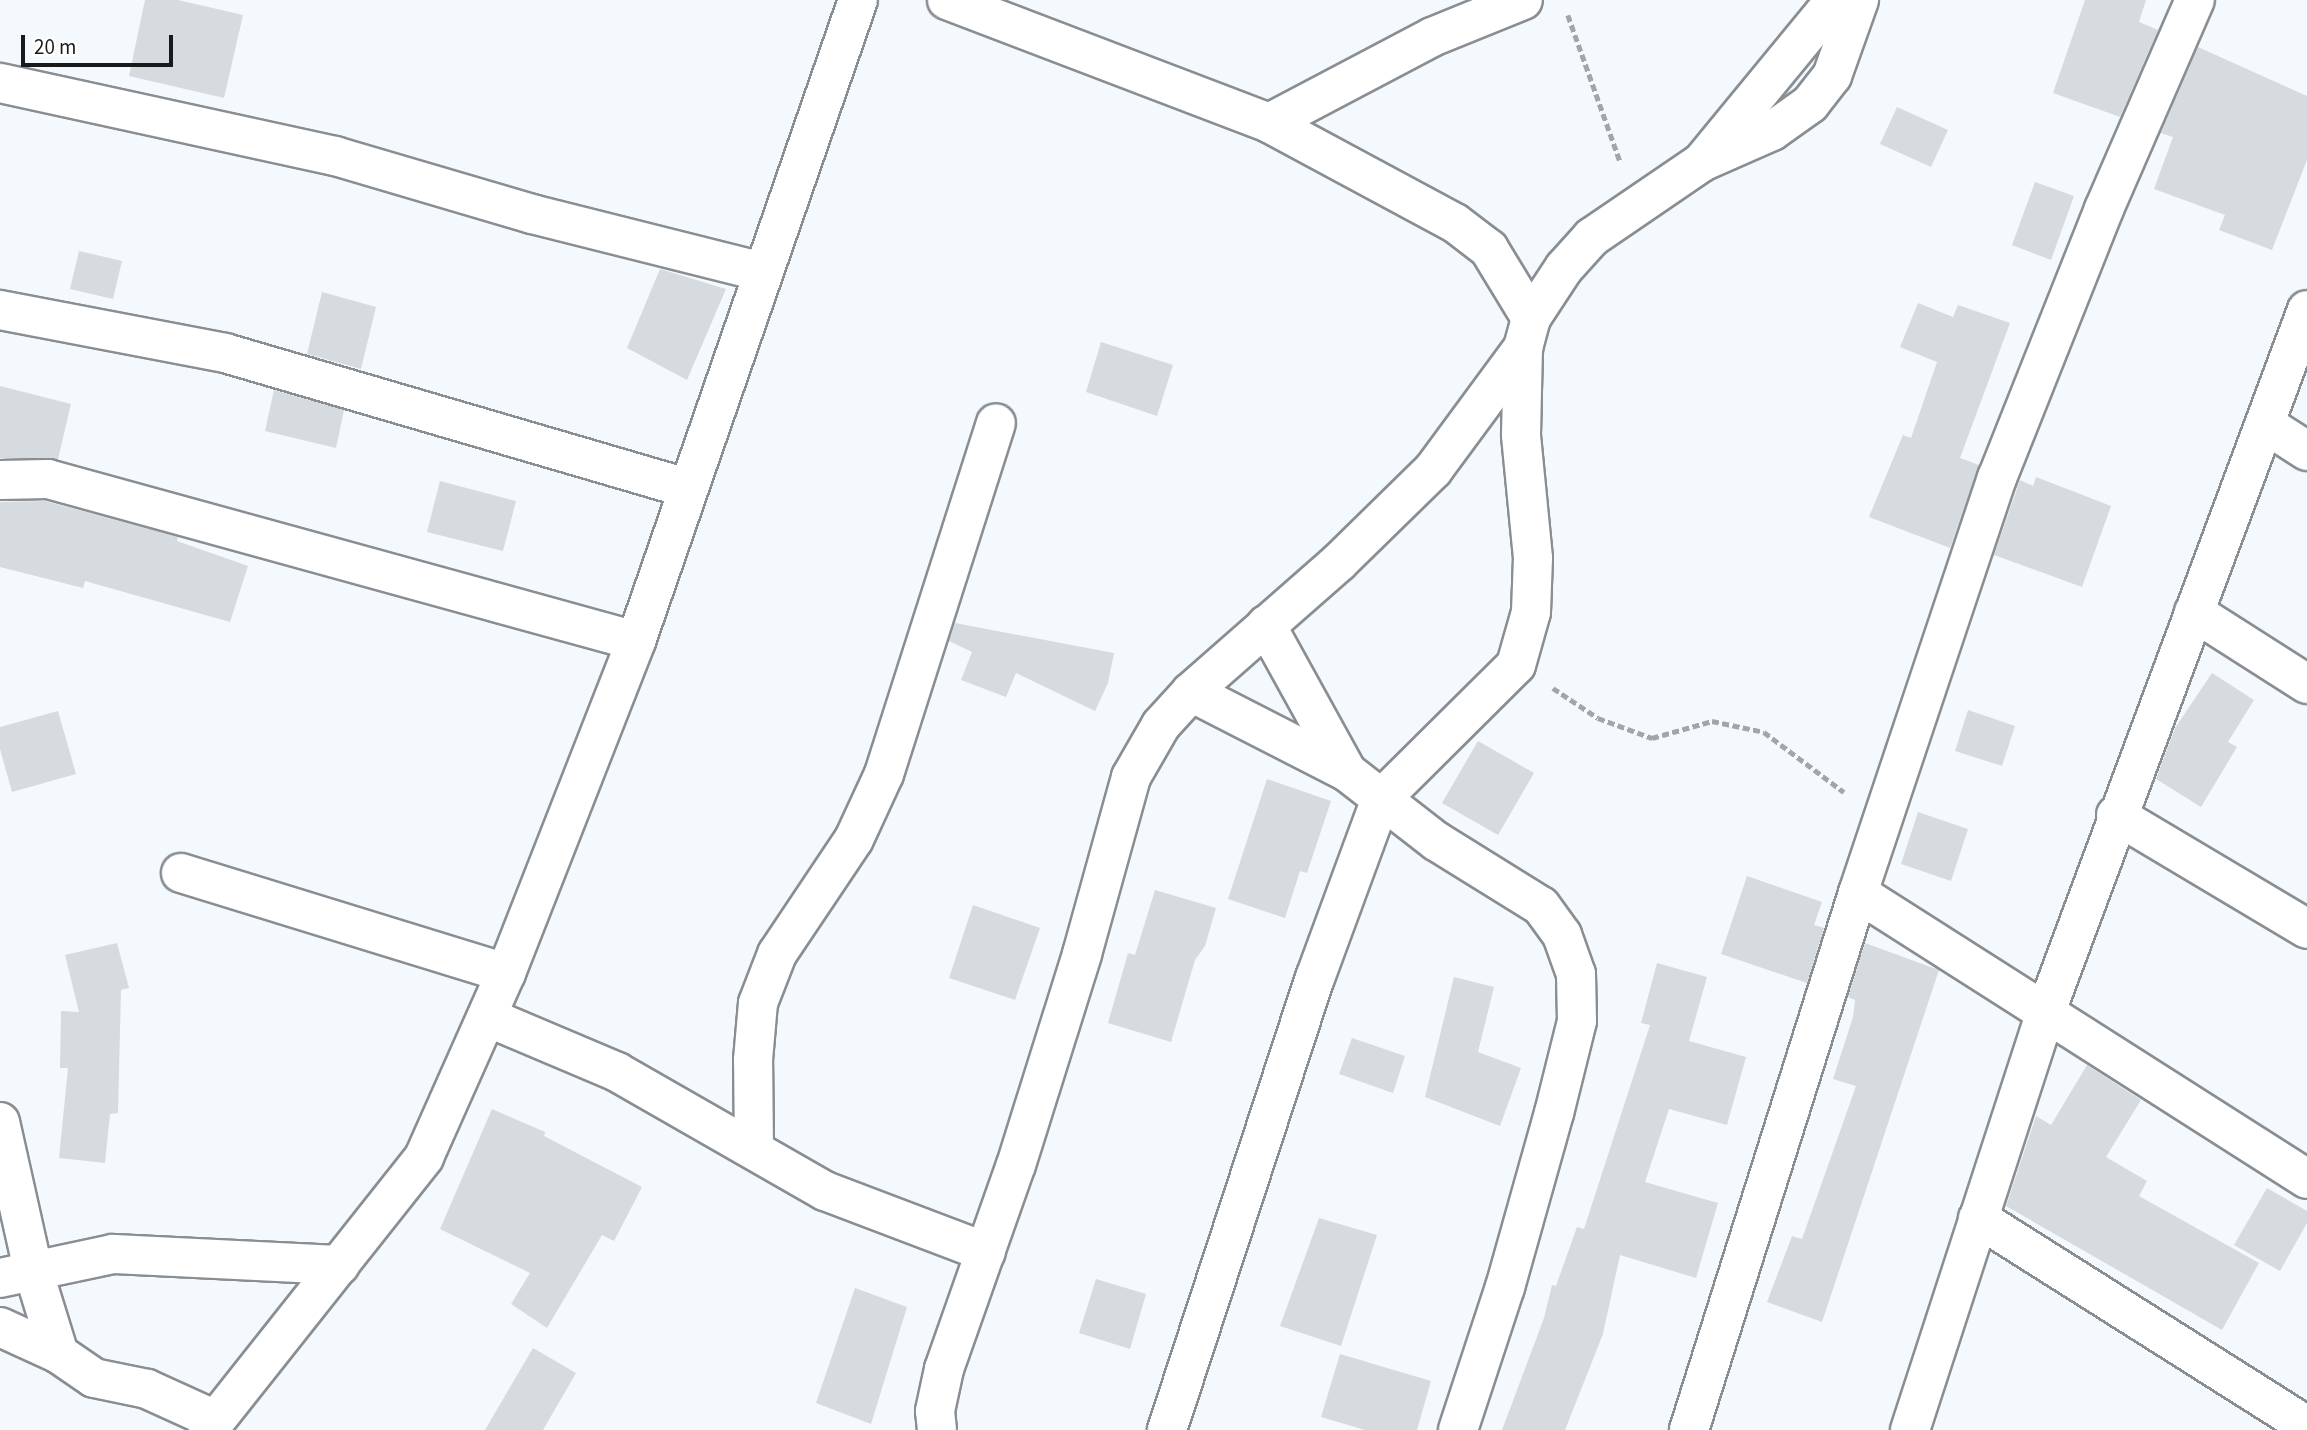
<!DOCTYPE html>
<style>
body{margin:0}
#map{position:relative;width:2307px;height:1430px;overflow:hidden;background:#f4f9fe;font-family:"Source Sans 3",sans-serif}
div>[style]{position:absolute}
.building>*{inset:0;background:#d6dbe0}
.path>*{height:4.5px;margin-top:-2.25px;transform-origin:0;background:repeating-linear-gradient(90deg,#a2a5a9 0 7px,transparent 0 10.5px)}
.roads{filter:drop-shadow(2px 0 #898e93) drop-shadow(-2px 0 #898e93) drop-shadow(0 2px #898e93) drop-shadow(0 -2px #898e93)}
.street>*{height:38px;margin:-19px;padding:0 19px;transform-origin:19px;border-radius:19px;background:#fff}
span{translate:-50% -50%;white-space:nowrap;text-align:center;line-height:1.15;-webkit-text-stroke:5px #fff;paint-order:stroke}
.scale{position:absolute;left:21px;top:35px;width:152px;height:32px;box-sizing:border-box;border:4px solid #181a1c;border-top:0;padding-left:9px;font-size:21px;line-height:24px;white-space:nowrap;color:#181a1c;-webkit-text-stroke:5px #fff;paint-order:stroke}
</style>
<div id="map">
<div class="building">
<div style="clip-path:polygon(145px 0,178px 0,243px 15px,224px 98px,129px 76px)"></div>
<div style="clip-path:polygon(2085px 0,2146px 0,2139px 22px,2158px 30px,2120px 117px,2053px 93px)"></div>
<div style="clip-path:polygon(2198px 47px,2307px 96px,2307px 160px,2272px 250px,2219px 230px,2225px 215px,2154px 189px,2173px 137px,2161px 133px)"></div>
<div style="clip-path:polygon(1897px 107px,1948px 130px,1931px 167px,1880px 144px)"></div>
<div style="clip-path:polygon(2035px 182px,2074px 196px,2051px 260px,2012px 245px)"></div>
<div style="clip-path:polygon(79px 251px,122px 261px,113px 299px,70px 289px)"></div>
<div style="clip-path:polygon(660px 269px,726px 289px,687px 380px,627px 348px)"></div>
<div style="clip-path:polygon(322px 292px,376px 307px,361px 369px,307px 354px)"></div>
<div style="clip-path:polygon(1918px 303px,1953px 317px,1958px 305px,2010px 323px,1960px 458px,1979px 465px,1950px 548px,1869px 517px,1903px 435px,1911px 438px,1937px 362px,1900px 347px)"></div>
<div style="clip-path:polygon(1101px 342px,1173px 365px,1157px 416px,1086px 392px)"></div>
<div style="clip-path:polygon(0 386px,71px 404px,58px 459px,0 458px)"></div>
<div style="clip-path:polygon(274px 390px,344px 410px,336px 448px,265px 431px)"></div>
<div style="clip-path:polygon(2036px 477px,2111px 506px,2082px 587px,1994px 555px,2020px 480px,2033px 486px)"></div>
<div style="clip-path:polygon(440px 481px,516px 501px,503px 551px,427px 532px)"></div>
<div style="clip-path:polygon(45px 501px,178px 537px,177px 541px,248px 566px,230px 622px,85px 581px,83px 588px,0 567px,0 502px)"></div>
<div style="clip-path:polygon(955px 623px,1114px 653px,1108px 683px,1095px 711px,1016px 673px,1006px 697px,961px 680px,972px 652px,949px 641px)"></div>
<div style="clip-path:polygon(2212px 673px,2254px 700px,2228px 742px,2237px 747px,2201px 807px,2156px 779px,2175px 728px)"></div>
<div style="clip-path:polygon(1968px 710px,2015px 726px,2002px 766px,1955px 751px)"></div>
<div style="clip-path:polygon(58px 711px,76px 774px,12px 792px,0 749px,0 727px)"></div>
<div style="clip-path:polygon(1478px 741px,1534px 773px,1498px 835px,1442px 803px)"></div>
<div style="clip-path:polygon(1267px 779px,1331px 801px,1307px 873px,1300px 871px,1285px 918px,1228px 899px)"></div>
<div style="clip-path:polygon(1918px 812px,1968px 829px,1951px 881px,1901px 864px)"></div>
<div style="clip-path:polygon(1747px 876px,1822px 902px,1814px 925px,1824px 928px,1807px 983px,1721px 954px)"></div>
<div style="clip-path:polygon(1155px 890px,1216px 908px,1205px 946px,1195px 960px,1171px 1042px,1108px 1023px,1128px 953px,1135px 955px)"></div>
<div style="clip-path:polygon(973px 905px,1040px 928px,1015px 1000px,949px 978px)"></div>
<div style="clip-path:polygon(117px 943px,129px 988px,121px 990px,118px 1113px,110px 1114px,105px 1163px,59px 1158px,68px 1068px,60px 1068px,61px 1011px,79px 1012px,65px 955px)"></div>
<div style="clip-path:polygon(1865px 943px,1939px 970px,1822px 1322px,1767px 1302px,1792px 1236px,1802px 1239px,1856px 1086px,1833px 1079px,1853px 1017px,1855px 1000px,1848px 997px)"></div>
<div style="clip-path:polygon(1657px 963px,1707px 977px,1689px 1041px,1746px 1057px,1727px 1125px,1669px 1109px,1645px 1182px,1718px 1203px,1696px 1278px,1620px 1255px,1603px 1334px,1565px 1430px,1502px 1430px,1544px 1318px,1552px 1285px,1556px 1286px,1577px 1227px,1584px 1229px,1650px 1025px,1641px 1023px)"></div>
<div style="clip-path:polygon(1454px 977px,1494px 987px,1478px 1052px,1521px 1068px,1500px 1126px,1425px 1097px)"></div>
<div style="clip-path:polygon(1352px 1038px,1405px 1056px,1393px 1093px,1339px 1074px)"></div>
<div style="clip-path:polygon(2087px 1065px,2141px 1100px,2106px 1157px,2147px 1181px,2139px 1196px,2259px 1263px,2222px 1330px,2006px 1206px,2036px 1116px,2051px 1125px)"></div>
<div style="clip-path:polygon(492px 1109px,545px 1132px,544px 1136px,642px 1187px,614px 1241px,602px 1235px,547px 1328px,511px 1304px,530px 1273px,440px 1229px)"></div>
<div style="clip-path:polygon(2267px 1188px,2307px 1211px,2307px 1223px,2280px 1271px,2234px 1245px)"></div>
<div style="clip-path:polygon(1319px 1218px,1377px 1235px,1341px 1346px,1280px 1326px)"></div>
<div style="clip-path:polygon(1096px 1279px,1146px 1294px,1130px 1349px,1079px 1333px)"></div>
<div style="clip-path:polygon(855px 1288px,907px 1307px,871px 1424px,816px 1403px)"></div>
<div style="clip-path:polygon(533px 1348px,576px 1373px,543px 1430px,485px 1430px)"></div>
<div style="clip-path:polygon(1340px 1354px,1431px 1381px,1417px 1430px,1365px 1430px,1321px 1417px)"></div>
</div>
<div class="path">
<div style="left:1568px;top:15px;width:155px;rotate:70.4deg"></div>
<div style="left:1553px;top:688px;width:54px;rotate:33.7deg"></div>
<div style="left:1598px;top:718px;width:58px;rotate:20.3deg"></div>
<div style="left:1652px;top:738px;width:62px;rotate:-15.8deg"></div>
<div style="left:1712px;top:721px;width:53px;rotate:11.9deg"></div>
<div style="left:1764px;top:732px;width:100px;rotate:36.9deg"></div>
</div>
<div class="roads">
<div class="street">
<div style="left:947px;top:0;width:345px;rotate:20.9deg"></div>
<div style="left:1269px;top:123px;width:211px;rotate:28.3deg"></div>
<div style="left:1455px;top:223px;width:43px;rotate:37.4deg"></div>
<div style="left:1489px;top:249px;width:81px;rotate:58.7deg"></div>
<div style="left:0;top:83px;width:343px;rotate:12.3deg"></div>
<div style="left:335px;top:156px;width:205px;rotate:16.4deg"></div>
<div style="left:532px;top:214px;width:238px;rotate:14.1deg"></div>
<div style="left:1269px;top:123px;width:184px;rotate:-27.8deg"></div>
<div style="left:1432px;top:37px;width:98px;rotate:-22.1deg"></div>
<div style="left:1706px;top:160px;width:72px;rotate:-23.7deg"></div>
<div style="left:1772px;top:131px;width:47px;rotate:-35.4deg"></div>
<div style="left:1810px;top:104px;width:36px;rotate:-52deg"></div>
<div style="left:1832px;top:76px;width:81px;rotate:-70.4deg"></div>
<div style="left:0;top:310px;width:229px;rotate:10.8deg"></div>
<div style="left:225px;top:353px;width:482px;rotate:16.3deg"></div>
<div style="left:2265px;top:424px;width:50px;rotate:32.7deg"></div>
<div style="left:0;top:480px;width:48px;rotate:-1.2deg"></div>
<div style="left:48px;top:479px;width:610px;rotate:15.4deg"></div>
<div style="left:2194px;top:612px;width:134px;rotate:32.5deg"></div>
<div style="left:1266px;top:625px;width:168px;rotate:61.1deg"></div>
<div style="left:1191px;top:692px;width:175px;rotate:27.1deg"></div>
<div style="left:1347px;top:772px;width:113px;rotate:37.8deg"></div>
<div style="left:1436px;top:841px;width:123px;rotate:31.8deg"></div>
<div style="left:1541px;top:906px;width:36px;rotate:54deg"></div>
<div style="left:1562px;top:935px;width:41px;rotate:70.3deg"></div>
<div style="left:1576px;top:974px;width:47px;rotate:88.8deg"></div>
<div style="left:1577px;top:1021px;width:95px;rotate:104deg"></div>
<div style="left:1554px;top:1113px;width:181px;rotate:105.7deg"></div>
<div style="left:1505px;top:1287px;width:151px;rotate:108.2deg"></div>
<div style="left:2116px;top:815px;width:222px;rotate:30.8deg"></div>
<div style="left:181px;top:873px;width:340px;rotate:17.1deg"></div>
<div style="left:1858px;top:893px;width:532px;rotate:32.5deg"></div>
<div style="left:487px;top:1017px;width:141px;rotate:22.9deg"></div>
<div style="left:617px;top:1072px;width:240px;rotate:29.8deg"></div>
<div style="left:825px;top:1191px;width:172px;rotate:20.8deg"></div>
<div style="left:0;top:1122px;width:152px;rotate:77.4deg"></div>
<div style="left:33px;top:1270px;width:88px;rotate:72.8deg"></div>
<div style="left:754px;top:1149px;width:89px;rotate:-90.6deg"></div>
<div style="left:753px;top:1060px;width:57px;rotate:-85deg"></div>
<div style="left:758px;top:1003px;width:53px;rotate:-68.8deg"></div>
<div style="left:777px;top:954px;width:138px;rotate:-56.2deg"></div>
<div style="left:854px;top:839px;width:72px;rotate:-65.2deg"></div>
<div style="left:884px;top:774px;width:368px;rotate:-72.3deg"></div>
<div style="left:1978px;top:1218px;width:389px;rotate:32.3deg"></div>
<div style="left:0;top:1278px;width:116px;rotate:-12deg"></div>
<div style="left:113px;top:1254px;width:227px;rotate:2.8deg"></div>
<div style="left:0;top:1327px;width:65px;rotate:24.6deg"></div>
<div style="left:59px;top:1354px;width:42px;rotate:34.4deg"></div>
<div style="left:94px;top:1378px;width:54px;rotate:11.7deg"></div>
<div style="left:147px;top:1389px;width:72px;rotate:24.4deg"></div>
<div style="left:208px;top:1430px;width:348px;rotate:-51.6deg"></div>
<div style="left:424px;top:1157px;width:201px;rotate:-66deg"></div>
<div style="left:506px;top:973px;width:357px;rotate:-68.6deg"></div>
<div style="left:636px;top:641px;width:678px;rotate:-70.9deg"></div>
<div style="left:937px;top:1430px;width:19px;rotate:-96deg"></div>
<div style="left:935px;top:1411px;width:43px;rotate:-77.9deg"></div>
<div style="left:944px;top:1369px;width:216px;rotate:-70.6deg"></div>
<div style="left:1016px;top:1165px;width:221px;rotate:-72.6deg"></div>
<div style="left:1082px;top:954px;width:184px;rotate:-74.5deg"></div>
<div style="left:1131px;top:777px;width:60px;rotate:-60deg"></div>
<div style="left:1161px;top:725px;width:45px;rotate:-47.7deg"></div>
<div style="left:1191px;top:692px;width:197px;rotate:-41.3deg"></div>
<div style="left:1339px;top:562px;width:132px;rotate:-44.4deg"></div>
<div style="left:1433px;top:470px;width:152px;rotate:-53.6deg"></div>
<div style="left:1167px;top:1430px;width:476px;rotate:-71.9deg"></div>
<div style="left:1315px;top:978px;width:191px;rotate:-69.8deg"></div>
<div style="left:1381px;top:799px;width:190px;rotate:-44.8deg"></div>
<div style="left:1516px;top:665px;width:55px;rotate:-74.2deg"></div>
<div style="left:1531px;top:612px;width:54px;rotate:-87.9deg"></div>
<div style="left:1533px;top:558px;width:124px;rotate:-95.6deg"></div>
<div style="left:1521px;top:435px;width:87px;rotate:-88.7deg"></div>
<div style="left:1523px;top:348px;width:31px;rotate:-75deg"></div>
<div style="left:1531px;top:318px;width:60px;rotate:-56.6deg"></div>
<div style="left:1564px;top:268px;width:42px;rotate:-47.9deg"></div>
<div style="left:1592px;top:237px;width:133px;rotate:-34.3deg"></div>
<div style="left:1702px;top:162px;width:210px;rotate:-50.6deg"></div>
<div style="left:1689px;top:1430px;width:563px;rotate:-72.53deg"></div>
<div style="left:1858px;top:893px;width:438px;rotate:-71.5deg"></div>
<div style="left:1997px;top:478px;width:289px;rotate:-68.3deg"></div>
<div style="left:2104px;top:209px;width:228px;rotate:-66.5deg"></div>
<div style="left:1910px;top:1430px;width:437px;rotate:-72deg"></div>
<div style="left:2045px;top:1014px;width:751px;rotate:-69.59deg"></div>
</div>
</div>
<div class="scale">20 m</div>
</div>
